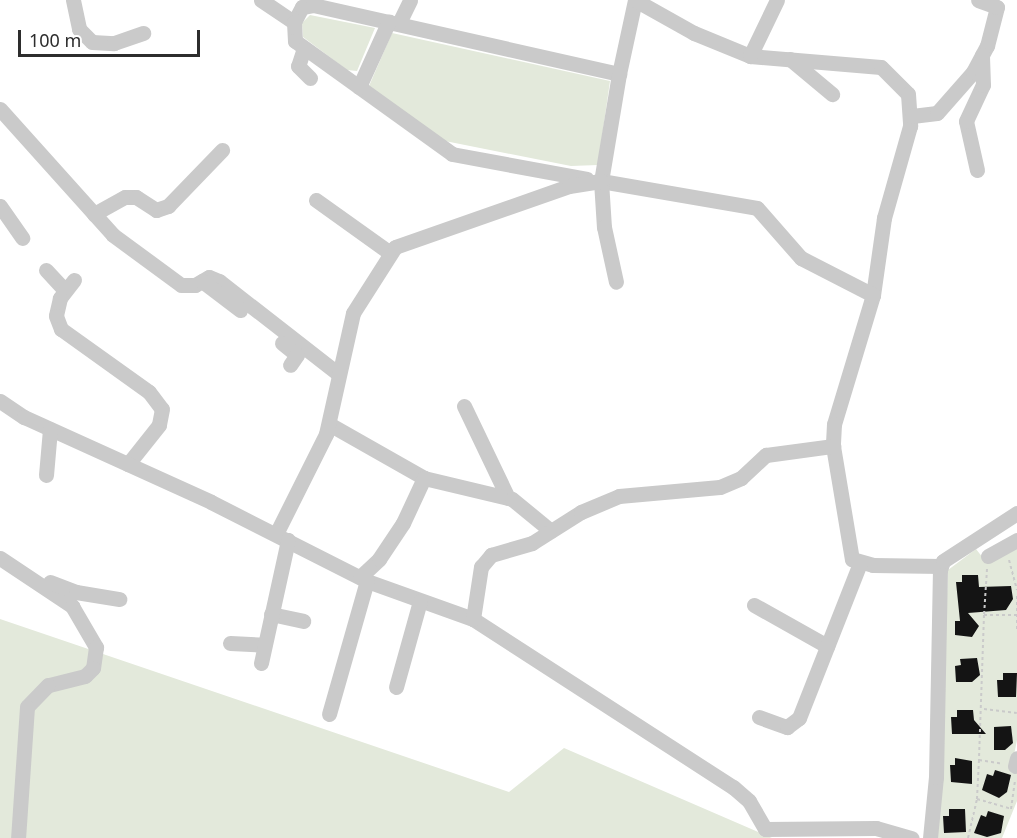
<!DOCTYPE html>
<style>
body{margin:0}
#map{position:relative;width:1017px;height:838px;overflow:hidden;background:#fff;font-family:"Noto Sans",sans-serif}
div>[style]{position:absolute}
.green>*{inset:0;background:#e3e9db}
.building>*{inset:0;background:#141414}
.path>*{height:2px;margin-top:-1px;transform-origin:0;background:repeating-linear-gradient(90deg,#cacaca 0 3px,transparent 0 6px)}
.minor>*{height:15px;margin:-7.5px;padding:0 7.5px;transform-origin:7.5px;border-radius:7.5px;background:#cacaca}
span{translate:-50% -50%;white-space:nowrap;text-align:center;line-height:1.15;-webkit-text-stroke:6px #fff;paint-order:stroke}
.scale{position:absolute;left:18px;top:30px;width:182px;height:27px;box-sizing:border-box;border:3px solid #2d2d2d;border-top:0;padding-left:8px;font-size:18px;line-height:21px;white-space:nowrap;color:#2d2d2d;-webkit-text-stroke:4px #fff;paint-order:stroke}
</style>
<div id="map">
<div class="green">
<div style="clip-path:polygon(310px 15px,375px 28px,357px 71px,347px 70px,303px 37px,302px 23px)"></div>
<div style="clip-path:polygon(392px 33px,610px 81px,598px 165px,571px 166px,445px 141px,369px 86px)"></div>
<div style="clip-path:polygon(1017px 546px,1017px 740px,1012px 765px,1017px 767px,1017px 801px,1002px 838px,937px 838px,948px 570px,976px 549px,983px 558px)"></div>
<div style="clip-path:polygon(0 619px,509px 792px,564px 748px,772px 838px,0 838px)"></div>
</div>
<div class="building">
<div style="clip-path:polygon(962px 575px,978px 575px,979px 587px,1011px 586px,1013px 599px,1006px 610px,968px 613px,979px 626px,972px 637px,955px 635px,955px 621px,960px 621px,956px 582px,962px 582px)"></div>
<div style="clip-path:polygon(977px 658px,980px 675px,972px 682px,956px 682px,955px 666px,961px 665px,960px 659px)"></div>
<div style="clip-path:polygon(1003px 673px,1017px 673px,1016px 697px,998px 697px,997px 680px,1003px 680px)"></div>
<div style="clip-path:polygon(957px 710px,973px 710px,974px 720px,986px 734px,952px 734px,951px 717px,957px 717px)"></div>
<div style="clip-path:polygon(1011px 726px,1013px 743px,1005px 750px,994px 750px,994px 727px)"></div>
<div style="clip-path:polygon(955px 758px,972px 761px,972px 784px,951px 782px,950px 765px,955px 765px)"></div>
<div style="clip-path:polygon(995px 770px,1011px 775px,1007px 792px,999px 798px,982px 790px,987px 774px,993px 776px)"></div>
<div style="clip-path:polygon(949px 809px,965px 809px,966px 832px,944px 833px,943px 816px,949px 816px)"></div>
<div style="clip-path:polygon(988px 811px,1004px 816px,1001px 833px,987px 837px,974px 833px,981px 815px,986px 817px)"></div>
</div>
<div class="path">
<div style="left:1009px;top:560px;width:31px;rotate:75deg"></div>
<div style="left:987px;top:569px;width:46px;rotate:93.7deg"></div>
<div style="left:984px;top:615px;width:32px"></div>
<div style="left:1017px;top:596px;width:35px;rotate:90deg"></div>
<div style="left:984px;top:615px;width:145px;rotate:92deg"></div>
<div style="left:979px;top:760px;width:24px;rotate:9deg"></div>
<div style="left:984px;top:709px;width:33px;rotate:7deg"></div>
<div style="left:979px;top:760px;width:39px;rotate:93deg"></div>
<div style="left:977px;top:799px;width:35px;rotate:16deg"></div>
<div style="left:1011px;top:809px;width:29px;rotate:-82deg"></div>
<div style="left:968px;top:838px;width:40px;rotate:-77deg"></div>
</div>
<div class="minor">
<div style="left:73px;top:0;width:30px;rotate:78deg"></div>
<div style="left:79px;top:29px;width:18px;rotate:45deg"></div>
<div style="left:92px;top:42px;width:22px;rotate:3deg"></div>
<div style="left:114px;top:43px;width:31px;rotate:-19deg"></div>
<div style="left:261px;top:0;width:40px;rotate:34deg"></div>
<div style="left:294px;top:22px;width:17px;rotate:-62deg"></div>
<div style="left:302px;top:7px;width:11px;rotate:-10deg"></div>
<div style="left:313px;top:5px;width:314px;rotate:12.7deg"></div>
<div style="left:619px;top:74px;width:76px;rotate:-77.8deg"></div>
<div style="left:635px;top:0;width:68px;rotate:29.2deg"></div>
<div style="left:694px;top:33px;width:61px;rotate:22.3deg"></div>
<div style="left:750px;top:56px;width:131px;rotate:4.8deg"></div>
<div style="left:881px;top:67px;width:38px;rotate:45deg"></div>
<div style="left:908px;top:94px;width:32px;rotate:86deg"></div>
<div style="left:910px;top:126px;width:96px;rotate:105.8deg"></div>
<div style="left:884px;top:218px;width:78px;rotate:98.1deg"></div>
<div style="left:873px;top:295px;width:135px;rotate:106.8deg"></div>
<div style="left:834px;top:424px;width:22px;rotate:93deg"></div>
<div style="left:833px;top:446px;width:115px;rotate:80.5deg"></div>
<div style="left:852px;top:559px;width:22px;rotate:16deg"></div>
<div style="left:873px;top:565px;width:68px;rotate:0.8deg"></div>
<div style="left:294px;top:22px;width:19px;rotate:87deg"></div>
<div style="left:295px;top:41px;width:193px;rotate:35.7deg"></div>
<div style="left:452px;top:154px;width:137px;rotate:10.5deg"></div>
<div style="left:399px;top:23px;width:25px;rotate:-64deg"></div>
<div style="left:304px;top:48px;width:19px;rotate:108deg"></div>
<div style="left:298px;top:66px;width:17px;rotate:45deg"></div>
<div style="left:750px;top:56px;width:62px;rotate:-64.3deg"></div>
<div style="left:790px;top:59px;width:55px;rotate:39.8deg"></div>
<div style="left:619px;top:74px;width:109px;rotate:99.5deg"></div>
<div style="left:601px;top:181px;width:158px;rotate:9.8deg"></div>
<div style="left:757px;top:208px;width:67px;rotate:48.7deg"></div>
<div style="left:801px;top:258px;width:81px;rotate:27.2deg"></div>
<div style="left:359px;top:87px;width:72px;rotate:-65.6deg"></div>
<div style="left:0;top:109px;width:169px;rotate:48.1deg"></div>
<div style="left:113px;top:235px;width:84px;rotate:36.3deg"></div>
<div style="left:181px;top:285px;width:14px"></div>
<div style="left:195px;top:285px;width:16px;rotate:-30deg"></div>
<div style="left:209px;top:277px;width:11px;rotate:22deg"></div>
<div style="left:219px;top:281px;width:150px;rotate:37.9deg"></div>
<div style="left:912px;top:116px;width:25px;rotate:-7deg"></div>
<div style="left:937px;top:113px;width:55px;rotate:-48.7deg"></div>
<div style="left:973px;top:72px;width:30px;rotate:-62deg"></div>
<div style="left:987px;top:46px;width:40px;rotate:-75.6deg"></div>
<div style="left:997px;top:7px;width:20px;rotate:-160deg"></div>
<div style="left:977px;top:170px;width:50px;rotate:-102.7deg"></div>
<div style="left:966px;top:121px;width:40px;rotate:-65deg"></div>
<div style="left:983px;top:85px;width:30px;rotate:-92deg"></div>
<div style="left:601px;top:181px;width:46px;rotate:86.3deg"></div>
<div style="left:604px;top:227px;width:56px;rotate:77.7deg"></div>
<div style="left:316px;top:200px;width:91px;rotate:35.6deg"></div>
<div style="left:0;top:206px;width:39px;rotate:55deg"></div>
<div style="left:94px;top:214px;width:35px;rotate:-29deg"></div>
<div style="left:125px;top:197px;width:11px"></div>
<div style="left:136px;top:197px;width:24px;rotate:33deg"></div>
<div style="left:156px;top:210px;width:13px;rotate:-18deg"></div>
<div style="left:168px;top:206px;width:78px;rotate:-46deg"></div>
<div style="left:46px;top:270px;width:26px;rotate:47deg"></div>
<div style="left:74px;top:280px;width:23px;rotate:128deg"></div>
<div style="left:60px;top:298px;width:18px;rotate:103deg"></div>
<div style="left:56px;top:316px;width:14px;rotate:69deg"></div>
<div style="left:61px;top:329px;width:108px;rotate:35.6deg"></div>
<div style="left:149px;top:392px;width:21px;rotate:53deg"></div>
<div style="left:162px;top:409px;width:16px;rotate:101deg"></div>
<div style="left:159px;top:425px;width:50px;rotate:128.5deg"></div>
<div style="left:202px;top:281px;width:48px;rotate:37.3deg"></div>
<div style="left:282px;top:343px;width:19px;rotate:39deg"></div>
<div style="left:297px;top:355px;width:12px;rotate:125deg"></div>
<div style="left:0;top:401px;width:29px;rotate:34deg"></div>
<div style="left:24px;top:417px;width:205px;rotate:24.4deg"></div>
<div style="left:211px;top:502px;width:175px;rotate:26.9deg"></div>
<div style="left:367px;top:581px;width:113px;rotate:19.7deg"></div>
<div style="left:473px;top:619px;width:310px;rotate:32.9deg"></div>
<div style="left:733px;top:787px;width:21px;rotate:41deg"></div>
<div style="left:749px;top:801px;width:32px;rotate:60deg"></div>
<div style="left:765px;top:829px;width:111px;rotate:-0.5deg"></div>
<div style="left:876px;top:828px;width:37px;rotate:16deg"></div>
<div style="left:464px;top:406px;width:102px;rotate:64.4deg"></div>
<div style="left:329px;top:424px;width:109px;rotate:29.6deg"></div>
<div style="left:424px;top:478px;width:90px;rotate:13.4deg"></div>
<div style="left:512px;top:499px;width:50px;rotate:39.4deg"></div>
<div style="left:46px;top:475px;width:46px;rotate:-85deg"></div>
<div style="left:276px;top:534px;width:112px;rotate:-63.4deg"></div>
<div style="left:326px;top:434px;width:124px;rotate:-77.4deg"></div>
<div style="left:353px;top:313px;width:78px;rotate:-57.5deg"></div>
<div style="left:395px;top:247px;width:184px;rotate:-19.3deg"></div>
<div style="left:569px;top:186px;width:32px;rotate:-9deg"></div>
<div style="left:988px;top:556px;width:33px;rotate:-29deg"></div>
<div style="left:0;top:558px;width:87px;rotate:33.7deg"></div>
<div style="left:72px;top:606px;width:48px;rotate:59.7deg"></div>
<div style="left:96px;top:647px;width:21px;rotate:98deg"></div>
<div style="left:93px;top:668px;width:11px;rotate:135deg"></div>
<div style="left:85px;top:676px;width:38px;rotate:166deg"></div>
<div style="left:48px;top:685px;width:30px;rotate:134deg"></div>
<div style="left:27px;top:707px;width:131px;rotate:93.9deg"></div>
<div style="left:360px;top:577px;width:26px;rotate:-43deg"></div>
<div style="left:379px;top:559px;width:43px;rotate:-56.3deg"></div>
<div style="left:403px;top:523px;width:50px;rotate:-65deg"></div>
<div style="left:50px;top:582px;width:28px;rotate:21deg"></div>
<div style="left:76px;top:592px;width:44px;rotate:9.2deg"></div>
<div style="left:754px;top:605px;width:84px;rotate:29.3deg"></div>
<div style="left:271px;top:614px;width:33px;rotate:12deg"></div>
<div style="left:473px;top:619px;width:53px;rotate:-81.3deg"></div>
<div style="left:481px;top:567px;width:16px;rotate:-50deg"></div>
<div style="left:491px;top:555px;width:43px;rotate:-16.3deg"></div>
<div style="left:532px;top:543px;width:58px;rotate:-32.3deg"></div>
<div style="left:581px;top:512px;width:41px;rotate:-22.8deg"></div>
<div style="left:619px;top:496px;width:101px;rotate:-5.1deg"></div>
<div style="left:720px;top:487px;width:23px;rotate:-23deg"></div>
<div style="left:741px;top:478px;width:34px;rotate:-43deg"></div>
<div style="left:766px;top:455px;width:68px;rotate:-7.7deg"></div>
<div style="left:230px;top:643px;width:34px;rotate:3deg"></div>
<div style="left:261px;top:663px;width:126px;rotate:-77.6deg"></div>
<div style="left:396px;top:687px;width:89px;rotate:-74.4deg"></div>
<div style="left:329px;top:714px;width:138px;rotate:-74.1deg"></div>
<div style="left:759px;top:717px;width:30px;rotate:20deg"></div>
<div style="left:787px;top:727px;width:15px;rotate:-37deg"></div>
<div style="left:799px;top:718px;width:167px;rotate:-68.5deg"></div>
<div style="left:1015px;top:766px;width:8px;rotate:-76deg"></div>
<div style="left:930px;top:838px;width:61px;rotate:-84.4deg"></div>
<div style="left:936px;top:777px;width:207px;rotate:-88.9deg"></div>
<div style="left:940px;top:570px;width:9px;rotate:-72deg"></div>
<div style="left:943px;top:561px;width:88px;rotate:-33deg"></div>
</div>
<div class="scale">100 m</div>
</div>
